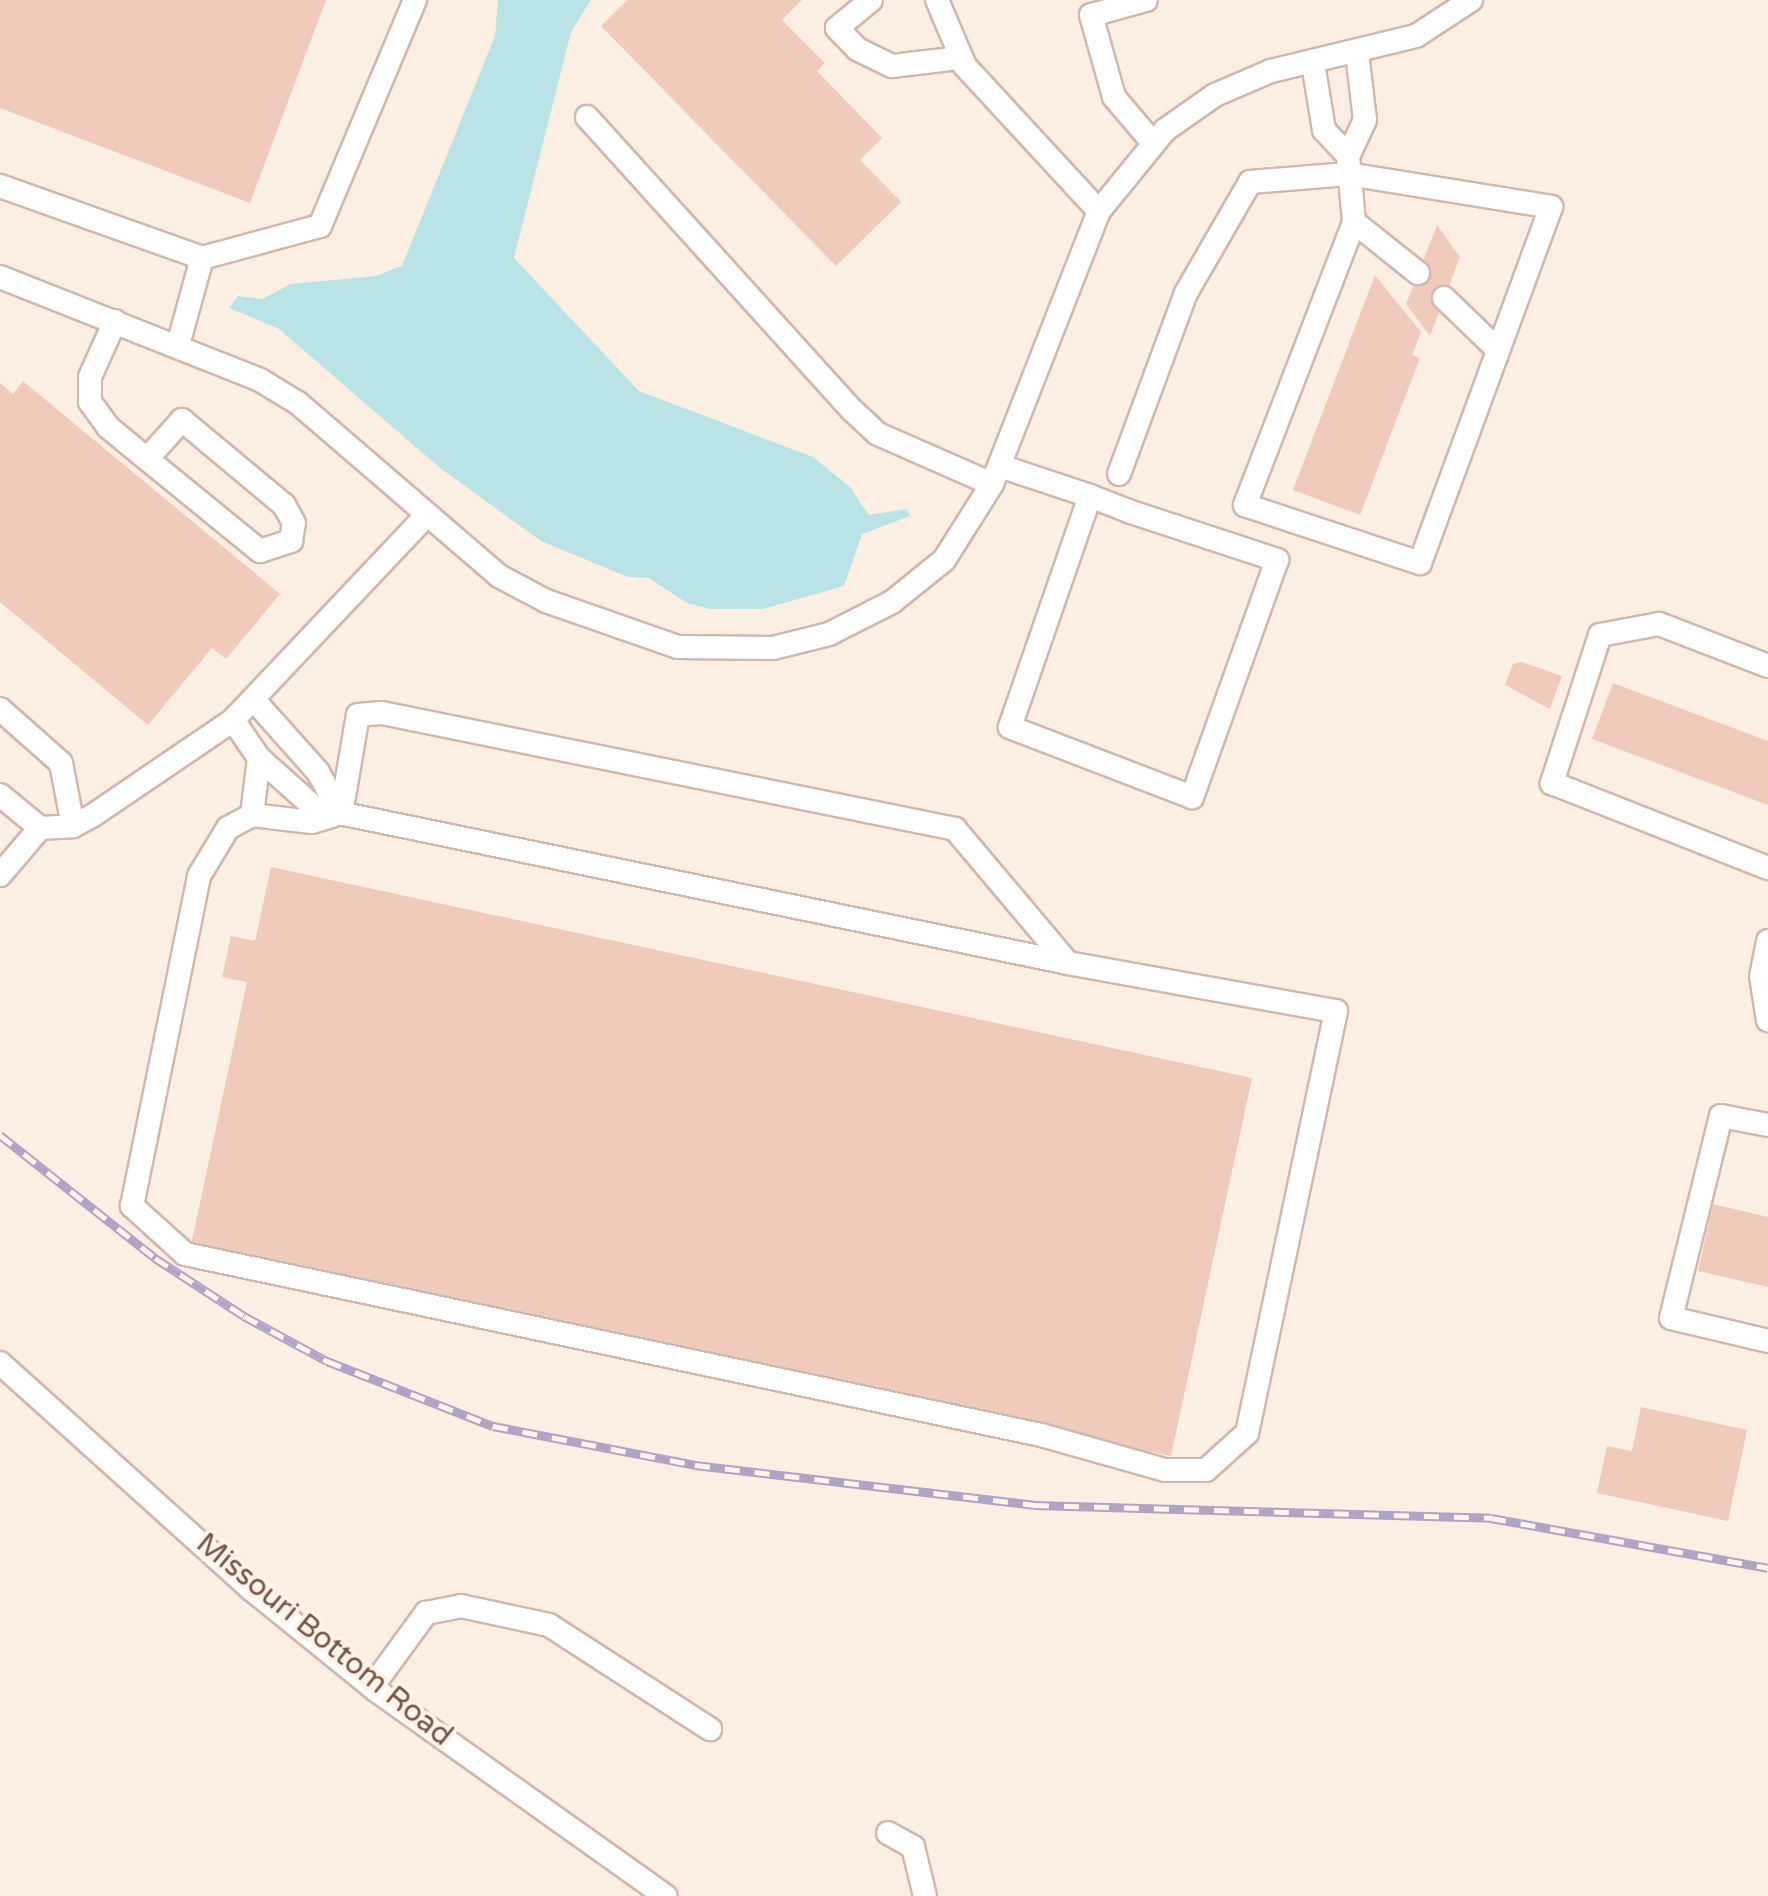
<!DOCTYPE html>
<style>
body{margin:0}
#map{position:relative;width:1768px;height:1896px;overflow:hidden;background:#fbefe4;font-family:"Varela Round",sans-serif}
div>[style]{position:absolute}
.water>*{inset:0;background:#b9e3e4}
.building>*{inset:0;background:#f0cbbc}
.roads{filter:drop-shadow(2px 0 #cfb8ae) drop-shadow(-2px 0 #cfb8ae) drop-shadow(0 2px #cfb8ae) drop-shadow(0 -2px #cfb8ae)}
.minor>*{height:22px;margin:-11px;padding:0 11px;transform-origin:11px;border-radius:11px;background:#fff}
.rail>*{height:9px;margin-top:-4.5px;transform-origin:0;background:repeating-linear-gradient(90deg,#fef4ea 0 15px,#b1a3c4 0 30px);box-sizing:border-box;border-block:2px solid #b1a3c4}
span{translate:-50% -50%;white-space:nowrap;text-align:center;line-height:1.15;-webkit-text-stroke:8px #fef4ea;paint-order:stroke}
.street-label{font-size:30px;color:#73544a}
</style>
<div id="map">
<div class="water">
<div style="clip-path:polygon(498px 0,591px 0,571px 32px,514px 258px,639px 391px,813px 457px,850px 487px,869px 515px,907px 509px,910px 516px,862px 534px,844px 586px,763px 609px,710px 609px,687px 603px,649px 578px,628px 577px,541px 541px,440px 468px,279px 329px,229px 308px,238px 296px,262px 299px,291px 284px,376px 276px,402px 266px,495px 36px)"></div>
</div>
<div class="building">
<div style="clip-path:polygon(0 0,326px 0,250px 203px,0 108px)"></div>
<div style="clip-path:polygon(627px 0,802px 0,782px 20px,825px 63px,817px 71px,882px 138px,860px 160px,901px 202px,836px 266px,601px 26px)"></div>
<div style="clip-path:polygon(1437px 225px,1460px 257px,1430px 336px,1406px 304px)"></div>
<div style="clip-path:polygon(1375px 275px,1421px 332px,1412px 355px,1420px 358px,1360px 515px,1293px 490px)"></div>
<div style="clip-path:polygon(23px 381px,280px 594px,226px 659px,212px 648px,148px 725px,0 602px,0 383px,13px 394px)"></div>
<div style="clip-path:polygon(1522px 662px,1562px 676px,1550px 709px,1505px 685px,1513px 664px)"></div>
<div style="clip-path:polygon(1613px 683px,1768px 741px,1768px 805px,1592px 739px)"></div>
<div style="clip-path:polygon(271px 867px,1252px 1078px,1171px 1456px,191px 1245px,247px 982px,222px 977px,231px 936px,255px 941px)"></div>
<div style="clip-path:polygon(1713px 1204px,1768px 1217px,1768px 1287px,1698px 1271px)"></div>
<div style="clip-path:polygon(1641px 1407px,1747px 1430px,1728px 1521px,1597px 1493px,1607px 1446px,1632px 1451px)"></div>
</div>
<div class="roads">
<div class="minor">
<div style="left:871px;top:0;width:44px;rotate:140.5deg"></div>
<div style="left:837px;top:28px;width:29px;rotate:46deg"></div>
<div style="left:857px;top:49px;width:39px;rotate:26deg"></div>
<div style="left:892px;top:66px;width:67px;rotate:-6.8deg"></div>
<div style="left:937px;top:0;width:72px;rotate:67deg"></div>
<div style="left:965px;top:66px;width:197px;rotate:47.3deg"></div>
<div style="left:1146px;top:0;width:57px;rotate:164.7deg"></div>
<div style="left:1091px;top:15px;width:85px;rotate:74.3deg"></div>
<div style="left:1114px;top:97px;width:60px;rotate:49.7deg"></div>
<div style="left:1357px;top:53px;width:67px;rotate:83.2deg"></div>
<div style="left:1365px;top:120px;width:40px;rotate:115deg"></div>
<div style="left:1348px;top:156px;width:66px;rotate:84.8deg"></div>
<div style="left:1354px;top:222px;width:82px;rotate:38.6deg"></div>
<div style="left:1313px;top:63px;width:68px;rotate:80.7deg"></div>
<div style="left:1324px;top:130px;width:35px;rotate:47deg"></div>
<div style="left:587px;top:117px;width:395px;rotate:47.9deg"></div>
<div style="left:852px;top:410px;width:35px;rotate:43deg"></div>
<div style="left:878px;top:434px;width:124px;rotate:23.7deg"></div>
<div style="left:0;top:186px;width:214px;rotate:19.6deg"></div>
<div style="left:202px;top:258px;width:90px;rotate:105.4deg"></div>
<div style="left:202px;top:258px;width:122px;rotate:-15.2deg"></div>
<div style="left:320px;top:226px;width:245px;rotate:-67.2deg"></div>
<div style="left:0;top:277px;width:280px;rotate:21.6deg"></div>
<div style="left:260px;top:380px;width:44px;rotate:31.2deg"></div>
<div style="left:298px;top:403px;width:265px;rotate:40.7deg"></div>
<div style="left:499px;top:576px;width:53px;rotate:28deg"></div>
<div style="left:546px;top:601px;width:140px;rotate:19.2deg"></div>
<div style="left:678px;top:647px;width:95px;rotate:0.6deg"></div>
<div style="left:773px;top:648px;width:58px;rotate:-14deg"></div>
<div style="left:829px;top:634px;width:71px;rotate:-26.9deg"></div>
<div style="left:892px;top:602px;width:67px;rotate:-38.9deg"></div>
<div style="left:944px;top:560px;width:90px;rotate:-57.7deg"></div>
<div style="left:992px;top:484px;width:293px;rotate:-68.6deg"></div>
<div style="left:1099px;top:211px;width:104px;rotate:-50.8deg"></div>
<div style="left:1165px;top:130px;width:61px;rotate:-35deg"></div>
<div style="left:1215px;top:95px;width:61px;rotate:-23.2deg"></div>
<div style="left:1271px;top:71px;width:149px;rotate:-13.6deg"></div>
<div style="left:1416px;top:36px;width:66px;rotate:-33.2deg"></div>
<div style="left:1444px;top:298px;width:72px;rotate:43.9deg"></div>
<div style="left:115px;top:321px;width:61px;rotate:114.1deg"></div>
<div style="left:90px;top:377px;width:25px;rotate:90deg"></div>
<div style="left:90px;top:402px;width:31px;rotate:54deg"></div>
<div style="left:108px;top:427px;width:50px;rotate:39.4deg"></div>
<div style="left:147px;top:459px;width:146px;rotate:39.2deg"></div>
<div style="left:260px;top:551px;width:33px;rotate:-18deg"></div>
<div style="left:291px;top:541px;width:18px;rotate:-81deg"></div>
<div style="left:294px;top:523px;width:21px;rotate:-119deg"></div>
<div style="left:284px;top:505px;width:133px;rotate:-140.2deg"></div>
<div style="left:182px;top:420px;width:52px;rotate:131.9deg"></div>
<div style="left:1000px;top:466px;width:95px;rotate:18.4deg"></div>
<div style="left:1090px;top:496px;width:44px;rotate:21.3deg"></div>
<div style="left:1131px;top:512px;width:154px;rotate:18.2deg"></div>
<div style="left:1277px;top:560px;width:252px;rotate:109.7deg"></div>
<div style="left:1192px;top:797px;width:195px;rotate:-159deg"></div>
<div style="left:1010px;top:727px;width:244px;rotate:-70.9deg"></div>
<div style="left:1119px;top:474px;width:193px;rotate:-69.7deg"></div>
<div style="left:1186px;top:293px;width:128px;rotate:-60deg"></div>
<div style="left:1250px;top:182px;width:98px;rotate:-4.7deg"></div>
<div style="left:1348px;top:174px;width:206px;rotate:9.2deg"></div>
<div style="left:1551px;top:207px;width:379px;rotate:110.2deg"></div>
<div style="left:1420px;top:563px;width:184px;rotate:-161.7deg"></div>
<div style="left:1245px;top:505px;width:303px;rotate:-68.9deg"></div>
<div style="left:1768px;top:666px;width:117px;rotate:-158.9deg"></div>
<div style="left:1659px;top:624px;width:60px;rotate:169.4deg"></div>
<div style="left:1600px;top:635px;width:156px;rotate:108deg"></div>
<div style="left:1552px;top:783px;width:232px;rotate:21.5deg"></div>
<div style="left:253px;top:699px;width:98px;rotate:48.3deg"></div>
<div style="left:318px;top:772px;width:48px;rotate:61.3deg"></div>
<div style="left:0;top:709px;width:81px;rotate:41.5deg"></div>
<div style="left:61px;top:763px;width:64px;rotate:79.2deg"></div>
<div style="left:233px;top:720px;width:46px;rotate:55.6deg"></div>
<div style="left:259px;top:758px;width:75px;rotate:41.8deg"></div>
<div style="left:315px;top:808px;width:769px;rotate:11.63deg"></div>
<div style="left:1068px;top:963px;width:272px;rotate:10.2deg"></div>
<div style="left:1336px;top:1011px;width:431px;rotate:101.9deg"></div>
<div style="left:1247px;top:1433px;width:55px;rotate:137.9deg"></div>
<div style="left:1206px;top:1470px;width:41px;rotate:180deg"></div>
<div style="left:1165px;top:1470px;width:129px;rotate:-164.2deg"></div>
<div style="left:1041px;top:1435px;width:875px;rotate:-168.06deg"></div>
<div style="left:185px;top:1254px;width:72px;rotate:-137.8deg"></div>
<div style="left:132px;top:1206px;width:337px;rotate:-78.5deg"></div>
<div style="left:199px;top:876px;width:56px;rotate:-58.9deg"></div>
<div style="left:228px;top:828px;width:27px;rotate:-28deg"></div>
<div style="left:252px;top:815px;width:57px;rotate:-83deg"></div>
<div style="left:0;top:795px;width:52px;rotate:39.5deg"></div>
<div style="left:341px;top:814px;width:100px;rotate:-80.3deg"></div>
<div style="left:358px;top:715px;width:24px;rotate:-5deg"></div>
<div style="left:382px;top:713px;width:585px;rotate:11.44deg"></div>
<div style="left:955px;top:829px;width:175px;rotate:49.9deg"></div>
<div style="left:252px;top:815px;width:60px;rotate:6.7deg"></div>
<div style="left:312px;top:822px;width:21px;rotate:-17deg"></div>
<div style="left:0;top:875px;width:62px;rotate:-49.6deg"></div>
<div style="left:40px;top:828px;width:33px;rotate:-3deg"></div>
<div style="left:73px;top:826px;width:21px;rotate:-28deg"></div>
<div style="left:92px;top:816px;width:171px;rotate:-34.2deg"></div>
<div style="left:233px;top:720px;width:278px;rotate:-46.6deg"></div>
<div style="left:1768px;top:941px;width:36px;rotate:101deg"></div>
<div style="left:1761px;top:976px;width:45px;rotate:81deg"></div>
<div style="left:1768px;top:1125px;width:48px;rotate:-169.2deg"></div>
<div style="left:1721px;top:1116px;width:208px;rotate:103.9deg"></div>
<div style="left:1671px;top:1318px;width:100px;rotate:13.3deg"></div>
<div style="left:0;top:1363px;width:336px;rotate:42deg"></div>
<div style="left:250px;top:1588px;width:164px;rotate:39deg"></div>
<div style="left:377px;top:1691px;width:354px;rotate:35.4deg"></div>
<div style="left:372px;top:1687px;width:92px;rotate:-53.9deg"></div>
<div style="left:426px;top:1613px;width:36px;rotate:-11deg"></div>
<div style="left:461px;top:1606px;width:90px;rotate:12.2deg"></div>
<div style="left:549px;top:1625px;width:192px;rotate:32.9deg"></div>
<div style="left:888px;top:1833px;width:29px;rotate:29deg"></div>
<div style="left:913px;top:1847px;width:50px;rotate:76.2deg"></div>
</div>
</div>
<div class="rail">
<div style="left:0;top:1135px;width:198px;rotate:38.4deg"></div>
<div style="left:155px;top:1258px;width:106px;rotate:33.1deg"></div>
<div style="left:244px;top:1316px;width:94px;rotate:28.5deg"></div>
<div style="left:327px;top:1361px;width:178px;rotate:21.4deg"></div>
<div style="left:493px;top:1426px;width:206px;rotate:10.9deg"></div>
<div style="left:695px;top:1465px;width:341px;rotate:6.7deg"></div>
<div style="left:1034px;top:1505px;width:457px;rotate:1.6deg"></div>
<div style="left:1491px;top:1518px;width:281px;rotate:10.2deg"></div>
</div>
<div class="street-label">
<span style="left:324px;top:1640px;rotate:39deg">Missouri Bottom Road</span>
</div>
</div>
